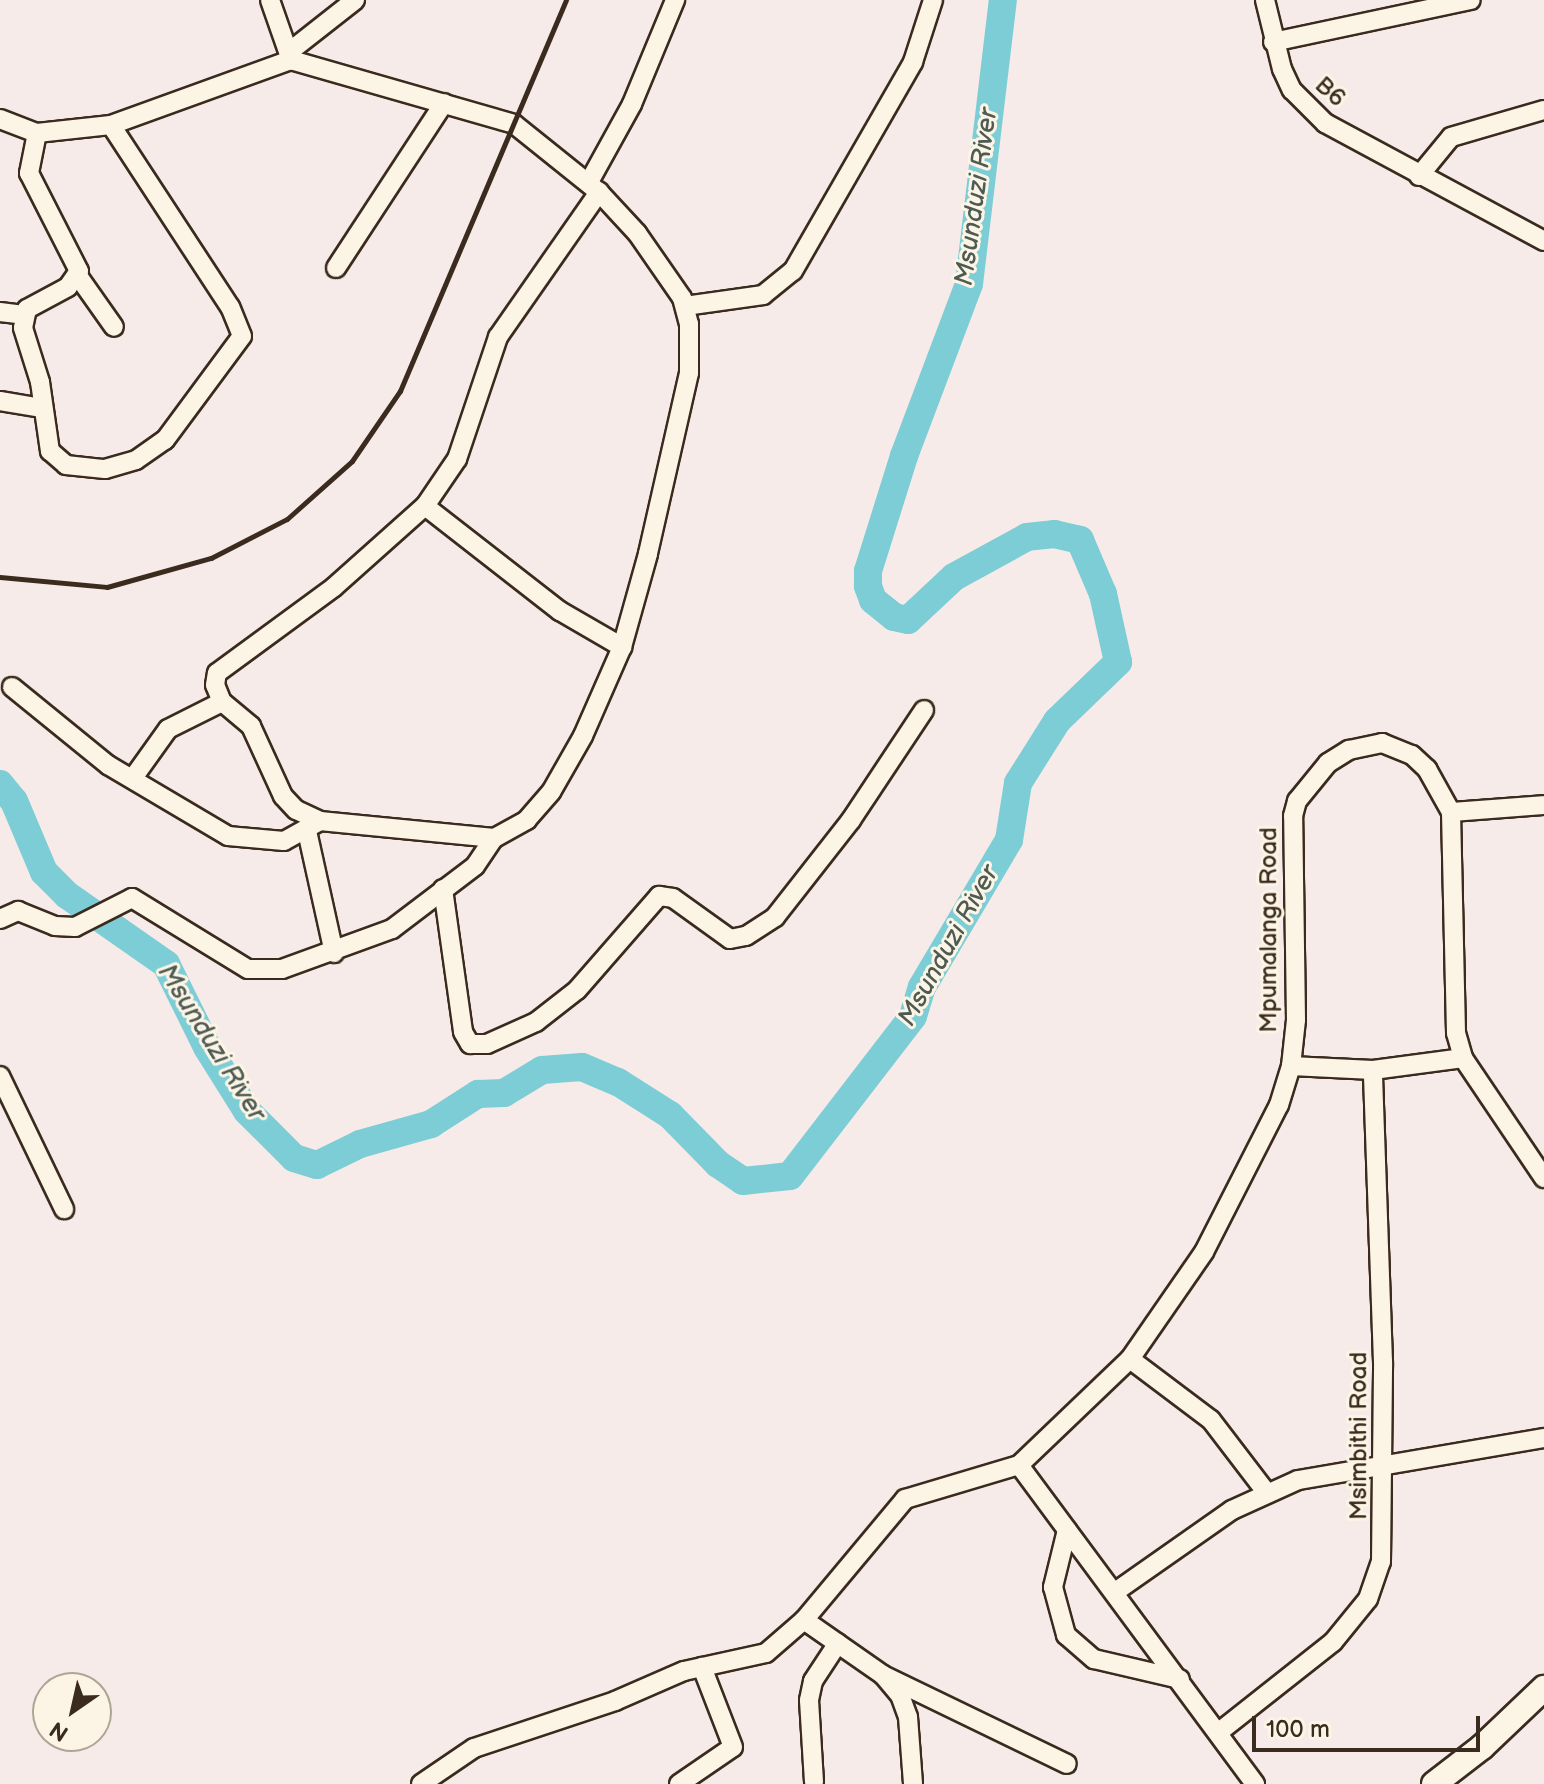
<!DOCTYPE html>
<style>
body{margin:0}
#map{position:relative;width:1544px;height:1784px;overflow:hidden;background:#f6ebe8;font-family:"Balsamiq Sans",sans-serif}
div>[style]{position:absolute}
.river>*{height:28px;margin:-14px;padding:0 14px;transform-origin:14px;border-radius:14px;background:#7ccdd5}
.roads{filter:drop-shadow(2px 0 #3b2a1e) drop-shadow(-2px 0 #3b2a1e) drop-shadow(0 2px #3b2a1e) drop-shadow(0 -2px #3b2a1e)}
.minor>*{height:18px;margin:-9px;padding:0 9px;transform-origin:9px;border-radius:9px;background:#fcf5e5}
.tertiary>*{height:24px;margin:-12px;padding:0 12px;transform-origin:12px;border-radius:12px;background:#fcf5e5}
.rail>*{height:5px;margin:-2.5px;padding:0 2.5px;transform-origin:2.5px;border-radius:2.5px;background:#3b2a1e}
span{translate:-50% -50%;white-space:nowrap;text-align:center;line-height:1.15;-webkit-text-stroke:6px #fcf5e5;paint-order:stroke}
.street-label{font-size:24px;color:#3b2a1e}
.water-label{font-size:26px;color:#4e5b55;font-style:italic}
.north{position:absolute;left:32px;top:1672px;width:80px;height:80px;box-sizing:border-box;background:#fcf5e5;border:2px solid #afa495;border-radius:50%;rotate:214deg;font-size:22px;font-weight:700;line-height:32px;text-align:center;color:#3b2a1e}
.north::after{content:'';display:block;margin:auto;width:28px;height:36px;background:#3b2a1e;clip-path:polygon(50% 0,100% 100%,50% 72%,0 100%)}
.scale{position:absolute;left:1252px;top:1716px;width:228px;height:36px;box-sizing:border-box;border:4px solid #3b2a1e;border-top:0;padding-left:10px;font-size:24px;line-height:28px;white-space:nowrap;color:#3b2a1e;-webkit-text-stroke:6px #fcf5e5;paint-order:stroke}
</style>
<div id="map">
<div class="river">
<div style="left:0;top:784px;width:22px;rotate:51deg"></div>
<div style="left:14px;top:801px;width:77px;rotate:67.1deg"></div>
<div style="left:44px;top:872px;width:33px;rotate:45deg"></div>
<div style="left:67px;top:895px;width:121px;rotate:34.9deg"></div>
<div style="left:166px;top:964px;width:93px;rotate:63.7deg"></div>
<div style="left:207px;top:1047px;width:75px;rotate:58deg"></div>
<div style="left:247px;top:1111px;width:66px;rotate:45deg"></div>
<div style="left:294px;top:1158px;width:24px;rotate:17deg"></div>
<div style="left:317px;top:1165px;width:48px;rotate:-26deg"></div>
<div style="left:360px;top:1144px;width:74px;rotate:-15.7deg"></div>
<div style="left:431px;top:1124px;width:56px;rotate:-32.6deg"></div>
<div style="left:478px;top:1094px;width:26px;rotate:-2deg"></div>
<div style="left:504px;top:1093px;width:44px;rotate:-31.2deg"></div>
<div style="left:542px;top:1070px;width:40px;rotate:-4.3deg"></div>
<div style="left:582px;top:1067px;width:39px;rotate:23deg"></div>
<div style="left:618px;top:1082px;width:62px;rotate:32.4deg"></div>
<div style="left:670px;top:1115px;width:69px;rotate:45.6deg"></div>
<div style="left:718px;top:1164px;width:30px;rotate:34deg"></div>
<div style="left:743px;top:1181px;width:47px;rotate:-6.1deg"></div>
<div style="left:790px;top:1176px;width:202px;rotate:-52.4deg"></div>
<div style="left:913px;top:1016px;width:30px;rotate:-73deg"></div>
<div style="left:922px;top:987px;width:171px;rotate:-59.4deg"></div>
<div style="left:1009px;top:840px;width:58px;rotate:-81deg"></div>
<div style="left:1018px;top:783px;width:73px;rotate:-57.8deg"></div>
<div style="left:1057px;top:721px;width:85px;rotate:-44deg"></div>
<div style="left:1118px;top:662px;width:70px;rotate:-102.4deg"></div>
<div style="left:1103px;top:594px;width:59px;rotate:-113.1deg"></div>
<div style="left:1080px;top:540px;width:26px;rotate:-167deg"></div>
<div style="left:1055px;top:534px;width:28px;rotate:174deg"></div>
<div style="left:1027px;top:537px;width:83px;rotate:151.3deg"></div>
<div style="left:954px;top:577px;width:63px;rotate:136.9deg"></div>
<div style="left:908px;top:620px;width:14px;rotate:-168deg"></div>
<div style="left:894px;top:617px;width:27px;rotate:-141deg"></div>
<div style="left:873px;top:600px;width:15px;rotate:-110deg"></div>
<div style="left:868px;top:586px;width:15px;rotate:-90deg"></div>
<div style="left:868px;top:571px;width:121px;rotate:-72.6deg"></div>
<div style="left:904px;top:456px;width:184px;rotate:-69.3deg"></div>
<div style="left:969px;top:284px;width:286px;rotate:-83.2deg"></div>
</div>
<div class="roads">
<div class="minor">
<div style="left:270px;top:0;width:64px;rotate:70.7deg"></div>
<div style="left:1265px;top:0;width:71px;rotate:76.2deg"></div>
<div style="left:1282px;top:69px;width:23px;rotate:65deg"></div>
<div style="left:1292px;top:90px;width:47px;rotate:45deg"></div>
<div style="left:1325px;top:123px;width:249px;rotate:28.3deg"></div>
<div style="left:1273px;top:42px;width:202px;rotate:-12deg"></div>
<div style="left:289px;top:52px;width:84px;rotate:-38.2deg"></div>
<div style="left:0;top:119px;width:40px;rotate:21deg"></div>
<div style="left:37px;top:133px;width:74px;rotate:-6.2deg"></div>
<div style="left:111px;top:125px;width:191px;rotate:-19.9deg"></div>
<div style="left:291px;top:60px;width:232px;rotate:16deg"></div>
<div style="left:514px;top:124px;width:109px;rotate:38.7deg"></div>
<div style="left:599px;top:192px;width:56px;rotate:47.2deg"></div>
<div style="left:637px;top:233px;width:79px;rotate:55.3deg"></div>
<div style="left:682px;top:298px;width:27px;rotate:75deg"></div>
<div style="left:689px;top:324px;width:49px;rotate:90deg"></div>
<div style="left:689px;top:373px;width:186px;rotate:102.8deg"></div>
<div style="left:648px;top:554px;width:97px;rotate:105.6deg"></div>
<div style="left:622px;top:647px;width:97px;rotate:113.7deg"></div>
<div style="left:583px;top:736px;width:64px;rotate:119.7deg"></div>
<div style="left:551px;top:792px;width:37px;rotate:131deg"></div>
<div style="left:527px;top:820px;width:38px;rotate:151deg"></div>
<div style="left:494px;top:838px;width:175px;rotate:-174.4deg"></div>
<div style="left:320px;top:821px;width:26px;rotate:-155deg"></div>
<div style="left:296px;top:810px;width:19px;rotate:-133deg"></div>
<div style="left:283px;top:796px;width:77px;rotate:-114.6deg"></div>
<div style="left:251px;top:726px;width:38px;rotate:-140deg"></div>
<div style="left:222px;top:702px;width:18px;rotate:-112deg"></div>
<div style="left:215px;top:685px;width:12px;rotate:-81deg"></div>
<div style="left:217px;top:673px;width:145px;rotate:-36.3deg"></div>
<div style="left:334px;top:587px;width:122px;rotate:-41.7deg"></div>
<div style="left:425px;top:506px;width:57px;rotate:-55.8deg"></div>
<div style="left:457px;top:459px;width:129px;rotate:-71.4deg"></div>
<div style="left:498px;top:337px;width:177px;rotate:-55.1deg"></div>
<div style="left:37px;top:133px;width:41px;rotate:101.3deg"></div>
<div style="left:29px;top:173px;width:110px;rotate:63deg"></div>
<div style="left:79px;top:271px;width:19px;rotate:125deg"></div>
<div style="left:68px;top:287px;width:47px;rotate:151.8deg"></div>
<div style="left:27px;top:309px;width:19px;rotate:102deg"></div>
<div style="left:23px;top:328px;width:57px;rotate:72.5deg"></div>
<div style="left:40px;top:382px;width:70px;rotate:81.8deg"></div>
<div style="left:50px;top:451px;width:21px;rotate:41deg"></div>
<div style="left:66px;top:465px;width:39px;rotate:6deg"></div>
<div style="left:105px;top:469px;width:32px;rotate:-16deg"></div>
<div style="left:136px;top:460px;width:35px;rotate:-35deg"></div>
<div style="left:165px;top:440px;width:129px;rotate:-53.5deg"></div>
<div style="left:242px;top:336px;width:31px;rotate:-112deg"></div>
<div style="left:230px;top:307px;width:217px;rotate:-123.2deg"></div>
<div style="left:1419px;top:176px;width:50px;rotate:-50.6deg"></div>
<div style="left:1451px;top:137px;width:97px;rotate:-16.2deg"></div>
<div style="left:589px;top:182px;width:89px;rotate:-61.1deg"></div>
<div style="left:632px;top:104px;width:113px;rotate:-67.5deg"></div>
<div style="left:336px;top:268px;width:197px;rotate:-56.8deg"></div>
<div style="left:78px;top:276px;width:62px;rotate:54.8deg"></div>
<div style="left:685px;top:306px;width:79px;rotate:-8deg"></div>
<div style="left:763px;top:295px;width:38px;rotate:-39deg"></div>
<div style="left:793px;top:271px;width:241px;rotate:-60.1deg"></div>
<div style="left:913px;top:62px;width:65px;rotate:-72.1deg"></div>
<div style="left:0;top:312px;width:24px;rotate:7deg"></div>
<div style="left:0;top:401px;width:43px;rotate:9.5deg"></div>
<div style="left:425px;top:506px;width:171px;rotate:37.9deg"></div>
<div style="left:560px;top:611px;width:72px;rotate:30.1deg"></div>
<div style="left:12px;top:687px;width:124px;rotate:39.1deg"></div>
<div style="left:108px;top:765px;width:139px;rotate:30.6deg"></div>
<div style="left:228px;top:836px;width:56px;rotate:5.1deg"></div>
<div style="left:284px;top:841px;width:41px;rotate:-29.1deg"></div>
<div style="left:133px;top:778px;width:60px;rotate:-54.5deg"></div>
<div style="left:168px;top:729px;width:60px;rotate:-26.6deg"></div>
<div style="left:1451px;top:812px;width:221px;rotate:88.7deg"></div>
<div style="left:1456px;top:1033px;width:26px;rotate:74deg"></div>
<div style="left:1463px;top:1058px;width:145px;rotate:56deg"></div>
<div style="left:307px;top:831px;width:125px;rotate:77.5deg"></div>
<div style="left:443px;top:889px;width:144px;rotate:82deg"></div>
<div style="left:463px;top:1032px;width:14px;rotate:60deg"></div>
<div style="left:470px;top:1044px;width:17px"></div>
<div style="left:487px;top:1044px;width:54px;rotate:-24.2deg"></div>
<div style="left:536px;top:1022px;width:52px;rotate:-38deg"></div>
<div style="left:577px;top:990px;width:125px;rotate:-48.9deg"></div>
<div style="left:659px;top:896px;width:14px;rotate:8deg"></div>
<div style="left:673px;top:898px;width:70px;rotate:35.7deg"></div>
<div style="left:730px;top:939px;width:16px;rotate:-11deg"></div>
<div style="left:746px;top:936px;width:35px;rotate:-33deg"></div>
<div style="left:775px;top:917px;width:123px;rotate:-51.9deg"></div>
<div style="left:851px;top:820px;width:132px;rotate:-56.4deg"></div>
<div style="left:0;top:919px;width:20px;rotate:-24deg"></div>
<div style="left:18px;top:911px;width:40px;rotate:22deg"></div>
<div style="left:55px;top:926px;width:20px;rotate:3deg"></div>
<div style="left:75px;top:927px;width:64px;rotate:-27deg"></div>
<div style="left:132px;top:898px;width:136px;rotate:31.5deg"></div>
<div style="left:248px;top:969px;width:34px"></div>
<div style="left:282px;top:969px;width:117px;rotate:-20deg"></div>
<div style="left:392px;top:929px;width:104px;rotate:-37.2deg"></div>
<div style="left:475px;top:866px;width:34px;rotate:-56deg"></div>
<div style="left:1291px;top:1066px;width:82px;rotate:2.8deg"></div>
<div style="left:1373px;top:1070px;width:91px;rotate:-7.6deg"></div>
<div style="left:0;top:1076px;width:148px;rotate:64.3deg"></div>
<div style="left:1130px;top:1359px;width:101px;rotate:37deg"></div>
<div style="left:1211px;top:1420px;width:91px;rotate:52.6deg"></div>
<div style="left:1019px;top:1465px;width:397px;rotate:53.5deg"></div>
<div style="left:1067px;top:1530px;width:59px;rotate:103.8deg"></div>
<div style="left:1053px;top:1587px;width:50px;rotate:74.8deg"></div>
<div style="left:1066px;top:1635px;width:37px;rotate:41deg"></div>
<div style="left:1094px;top:1659px;width:88px;rotate:13.1deg"></div>
<div style="left:1115px;top:1592px;width:143px;rotate:-35deg"></div>
<div style="left:1232px;top:1510px;width:72px;rotate:-24.4deg"></div>
<div style="left:1298px;top:1480px;width:250px;rotate:-9.7deg"></div>
<div style="left:804px;top:1620px;width:96px;rotate:34.8deg"></div>
<div style="left:883px;top:1675px;width:26px;rotate:50deg"></div>
<div style="left:900px;top:1695px;width:23px;rotate:70deg"></div>
<div style="left:908px;top:1717px;width:67px;rotate:85.7deg"></div>
<div style="left:883px;top:1675px;width:204px;rotate:25.8deg"></div>
<div style="left:1219px;top:1732px;width:145px;rotate:-38.3deg"></div>
<div style="left:1333px;top:1642px;width:55px;rotate:-50.9deg"></div>
<div style="left:1368px;top:1599px;width:39px;rotate:-71deg"></div>
<div style="left:1381px;top:1562px;width:200px;rotate:-89.4deg"></div>
<div style="left:1383px;top:1362px;width:292px;rotate:-92deg"></div>
<div style="left:814px;top:1782px;width:82px;rotate:-93.5deg"></div>
<div style="left:809px;top:1700px;width:19px;rotate:-78deg"></div>
<div style="left:813px;top:1681px;width:45px;rotate:-56.7deg"></div>
<div style="left:421px;top:1784px;width:64px;rotate:-34.2deg"></div>
<div style="left:474px;top:1748px;width:149px;rotate:-18.4deg"></div>
<div style="left:615px;top:1701px;width:75px;rotate:-23.5deg"></div>
<div style="left:684px;top:1671px;width:84px;rotate:-12.4deg"></div>
<div style="left:766px;top:1653px;width:50px;rotate:-41deg"></div>
<div style="left:804px;top:1620px;width:158px;rotate:-50.1deg"></div>
<div style="left:905px;top:1499px;width:119px;rotate:-16.6deg"></div>
<div style="left:1019px;top:1465px;width:153px;rotate:-43.7deg"></div>
<div style="left:1130px;top:1359px;width:130px;rotate:-55.3deg"></div>
<div style="left:1204px;top:1252px;width:165px;rotate:-63deg"></div>
<div style="left:1279px;top:1105px;width:41px;rotate:-72.9deg"></div>
<div style="left:1291px;top:1066px;width:46px;rotate:-83.8deg"></div>
<div style="left:1296px;top:1020px;width:204px;rotate:-90.8deg"></div>
<div style="left:1293px;top:816px;width:16px;rotate:-75deg"></div>
<div style="left:1297px;top:801px;width:49px;rotate:-50.8deg"></div>
<div style="left:1328px;top:763px;width:25px;rotate:-32deg"></div>
<div style="left:1349px;top:750px;width:34px;rotate:-12deg"></div>
<div style="left:1382px;top:743px;width:32px;rotate:22deg"></div>
<div style="left:1412px;top:755px;width:21px;rotate:43deg"></div>
<div style="left:1427px;top:769px;width:49px;rotate:60.8deg"></div>
<div style="left:1451px;top:812px;width:93px;rotate:-4.3deg"></div>
<div style="left:679px;top:1784px;width:65px;rotate:-34.4deg"></div>
<div style="left:733px;top:1747px;width:86px;rotate:-111.2deg"></div>
</div>
<div class="tertiary">
<div style="left:1434px;top:1784px;width:61px;rotate:-37.6deg"></div>
<div style="left:1482px;top:1747px;width:86px;rotate:-43.6deg"></div>
</div>
</div>
<div class="rail">
<div style="left:0;top:577px;width:107px;rotate:5.3deg"></div>
<div style="left:107px;top:587px;width:108px;rotate:-15.6deg"></div>
<div style="left:211px;top:558px;width:85px;rotate:-27.2deg"></div>
<div style="left:287px;top:519px;width:87px;rotate:-41.7deg"></div>
<div style="left:352px;top:461px;width:85px;rotate:-55.6deg"></div>
<div style="left:400px;top:391px;width:425px;rotate:-67deg"></div>
</div>
<div class="street-label">
<span style="left:1330px;top:92px;rotate:42deg">B6</span>
<span style="left:1269px;top:930px;rotate:-90deg">Mpumalanga Road</span>
<span style="left:1359px;top:1436px;rotate:-90deg">Msimbithi Road</span>
</div>
<div class="water-label">
<span style="left:977px;top:197px;rotate:-82deg">Msunduzi River</span>
<span style="left:949px;top:946px;rotate:-61deg">Msunduzi River</span>
<span style="left:211px;top:1043px;rotate:58deg">Msunduzi River</span>
</div>
<div class="north">N</div>
<div class="scale">100 m</div>
</div>
